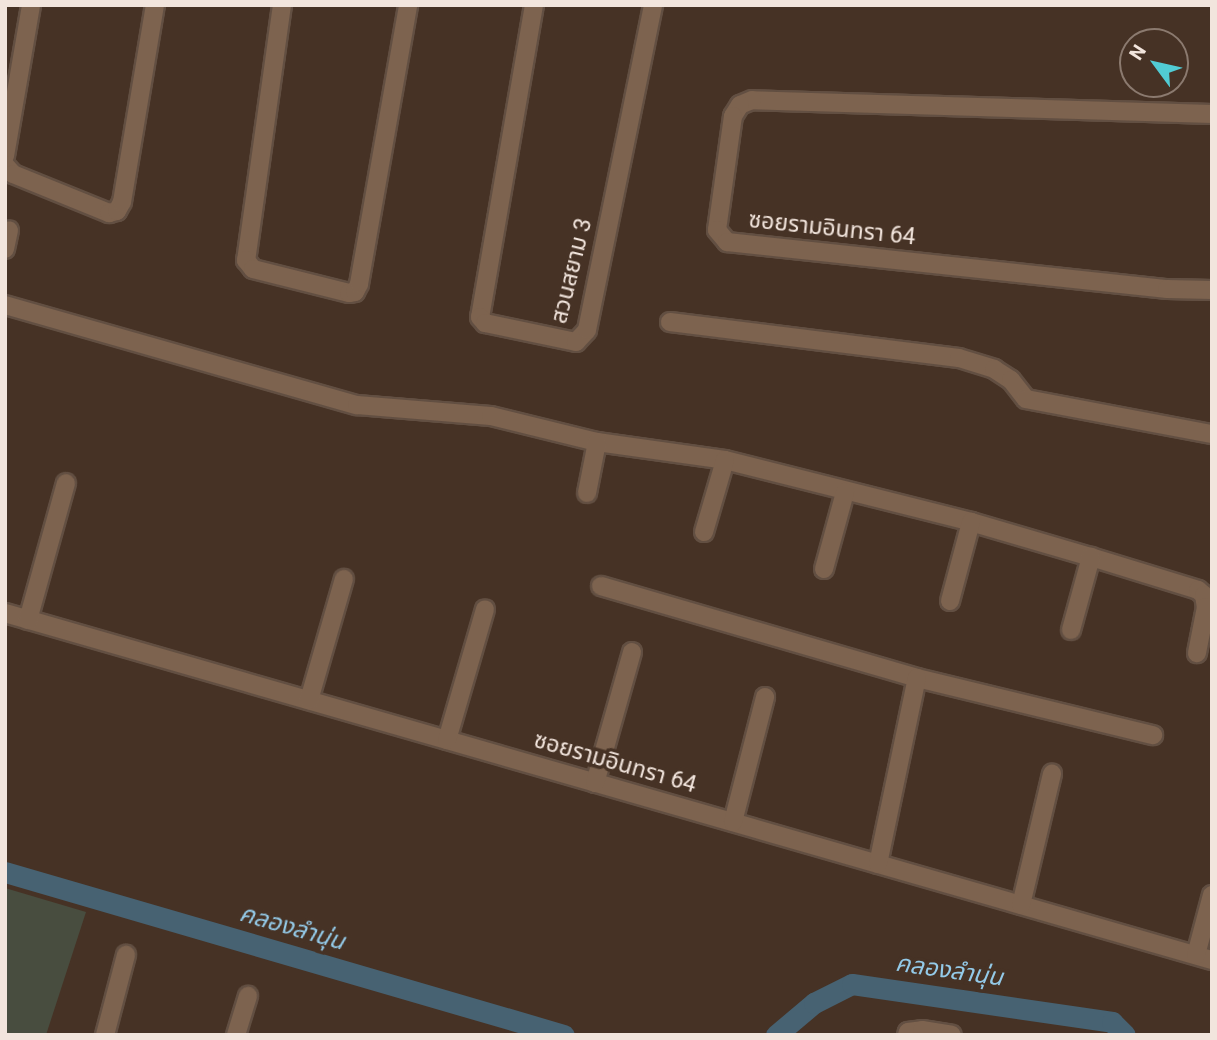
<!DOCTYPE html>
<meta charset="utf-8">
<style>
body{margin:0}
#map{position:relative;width:1217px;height:1040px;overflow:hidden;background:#463225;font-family:Roboto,"Noto Sans Thai",sans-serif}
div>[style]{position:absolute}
.green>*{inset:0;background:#484d3f}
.canal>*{height:21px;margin:-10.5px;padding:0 10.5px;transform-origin:10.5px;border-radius:10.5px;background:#476272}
.roads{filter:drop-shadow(2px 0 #624f42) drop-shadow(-2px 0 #624f42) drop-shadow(0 2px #624f42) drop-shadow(0 -2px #624f42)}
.minor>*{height:18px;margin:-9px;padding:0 9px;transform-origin:9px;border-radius:9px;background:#7d634f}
span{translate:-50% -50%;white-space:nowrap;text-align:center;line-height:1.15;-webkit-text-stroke:7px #463225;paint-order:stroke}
.street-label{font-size:23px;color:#f2e5dd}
.water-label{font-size:24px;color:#94cae8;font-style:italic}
.frame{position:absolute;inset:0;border:7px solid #f2e5dd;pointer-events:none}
.north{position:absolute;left:1119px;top:28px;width:70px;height:70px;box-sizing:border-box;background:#463225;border:2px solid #8b7a6f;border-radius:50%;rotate:303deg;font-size:19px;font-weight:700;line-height:28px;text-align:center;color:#f2e5dd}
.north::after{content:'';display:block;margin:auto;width:24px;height:32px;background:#51ccd4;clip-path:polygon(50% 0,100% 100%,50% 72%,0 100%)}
</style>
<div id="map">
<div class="green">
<div style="clip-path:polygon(5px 888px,86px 912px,46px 1035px,5px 1035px)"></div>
</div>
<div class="canal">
<div style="left:5px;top:872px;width:582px;rotate:16.26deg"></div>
<div style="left:776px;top:1035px;width:50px;rotate:-40.1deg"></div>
<div style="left:814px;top:1003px;width:42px;rotate:-26.6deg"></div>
<div style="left:852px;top:984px;width:263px;rotate:8.3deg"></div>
<div style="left:1112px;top:1022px;width:18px;rotate:45deg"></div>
</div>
<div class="roads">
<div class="minor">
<div style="left:282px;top:5px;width:258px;rotate:98deg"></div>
<div style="left:246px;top:260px;width:11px;rotate:52deg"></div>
<div style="left:253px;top:269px;width:99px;rotate:14deg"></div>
<div style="left:349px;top:293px;width:6px;rotate:-9deg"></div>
<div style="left:355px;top:292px;width:9px;rotate:-63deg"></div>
<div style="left:359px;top:284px;width:283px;rotate:-80deg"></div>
<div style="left:534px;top:5px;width:317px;rotate:99.8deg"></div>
<div style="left:480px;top:317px;width:8px;rotate:50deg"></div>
<div style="left:485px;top:323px;width:93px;rotate:11.8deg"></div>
<div style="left:576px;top:342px;width:16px;rotate:-47deg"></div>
<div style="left:587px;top:330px;width:332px;rotate:-78.5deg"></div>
<div style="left:1212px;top:114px;width:460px;rotate:-178.3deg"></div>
<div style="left:752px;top:100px;width:13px;rotate:157deg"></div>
<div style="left:740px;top:105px;width:13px;rotate:122deg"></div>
<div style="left:733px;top:116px;width:115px;rotate:98deg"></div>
<div style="left:717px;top:230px;width:16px;rotate:50deg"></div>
<div style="left:727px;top:242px;width:443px;rotate:6.1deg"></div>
<div style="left:1167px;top:289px;width:45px;rotate:1.3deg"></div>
<div style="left:5px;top:156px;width:153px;rotate:-80.2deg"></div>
<div style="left:5px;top:165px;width:12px;rotate:48deg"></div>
<div style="left:13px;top:174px;width:104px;rotate:22.1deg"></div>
<div style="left:109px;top:213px;width:8px;rotate:-14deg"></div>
<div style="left:117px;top:211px;width:10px;rotate:-61deg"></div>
<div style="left:122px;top:202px;width:200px;rotate:-80.5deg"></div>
<div style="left:5px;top:249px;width:19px;rotate:-78deg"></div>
<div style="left:5px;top:305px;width:366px;rotate:15.9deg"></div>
<div style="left:357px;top:405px;width:134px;rotate:4.7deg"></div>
<div style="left:491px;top:416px;width:109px;rotate:13.8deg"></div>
<div style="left:597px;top:442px;width:129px;rotate:8deg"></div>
<div style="left:725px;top:460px;width:254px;rotate:14.1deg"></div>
<div style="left:971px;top:522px;width:125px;rotate:16.3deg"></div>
<div style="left:1091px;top:557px;width:112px;rotate:17.1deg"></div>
<div style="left:1198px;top:590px;width:8px;rotate:40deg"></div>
<div style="left:1204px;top:595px;width:12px;rotate:81deg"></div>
<div style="left:1206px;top:607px;width:47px;rotate:101.1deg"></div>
<div style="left:670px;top:322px;width:291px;rotate:7.1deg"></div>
<div style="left:959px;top:358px;width:37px;rotate:17deg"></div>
<div style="left:994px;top:369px;width:20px;rotate:33deg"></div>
<div style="left:1011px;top:380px;width:24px;rotate:52deg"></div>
<div style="left:1026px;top:399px;width:189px;rotate:10.7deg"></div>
<div style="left:587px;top:493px;width:52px;rotate:-78.9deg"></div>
<div style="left:704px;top:532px;width:75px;rotate:-73.7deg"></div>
<div style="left:824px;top:569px;width:80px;rotate:-74.7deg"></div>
<div style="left:601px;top:586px;width:329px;rotate:16.2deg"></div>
<div style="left:917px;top:678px;width:243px;rotate:13.6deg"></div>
<div style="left:950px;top:601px;width:82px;rotate:-75.1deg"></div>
<div style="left:5px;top:613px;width:1256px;rotate:16.04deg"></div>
<div style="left:28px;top:620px;width:142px;rotate:-74.5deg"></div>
<div style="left:1071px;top:630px;width:76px;rotate:-74.7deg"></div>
<div style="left:309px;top:700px;width:126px;rotate:-73.9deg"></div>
<div style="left:447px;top:740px;width:136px;rotate:-73.8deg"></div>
<div style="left:595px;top:783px;width:136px;rotate:-74.2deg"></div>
<div style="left:733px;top:822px;width:129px;rotate:-75.6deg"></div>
<div style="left:878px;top:864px;width:190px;rotate:-78.2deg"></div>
<div style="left:1021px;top:905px;width:135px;rotate:-76.7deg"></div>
<div style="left:1196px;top:955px;width:62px;rotate:-75.1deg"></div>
<div style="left:105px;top:1035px;width:83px;rotate:-75.3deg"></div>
<div style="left:236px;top:1035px;width:41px;rotate:-72.9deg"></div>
<div style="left:907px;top:1035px;width:3px;rotate:-72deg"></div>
<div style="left:908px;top:1032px;width:14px;rotate:-8deg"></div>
<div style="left:922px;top:1030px;width:30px;rotate:9deg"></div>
</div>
</div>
<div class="street-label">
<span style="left:832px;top:229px;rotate:6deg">ซอยรามอินทรา 64</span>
<span style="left:572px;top:271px;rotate:-76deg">สวนสยาม 3</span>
<span style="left:615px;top:763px;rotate:16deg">ซอยรามอินทรา 64</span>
</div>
<div class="water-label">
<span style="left:292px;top:928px;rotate:16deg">คลองลำนุ่น</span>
<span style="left:949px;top:971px;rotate:8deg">คลองลำนุ่น</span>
</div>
<div class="frame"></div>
<div class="north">N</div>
</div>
